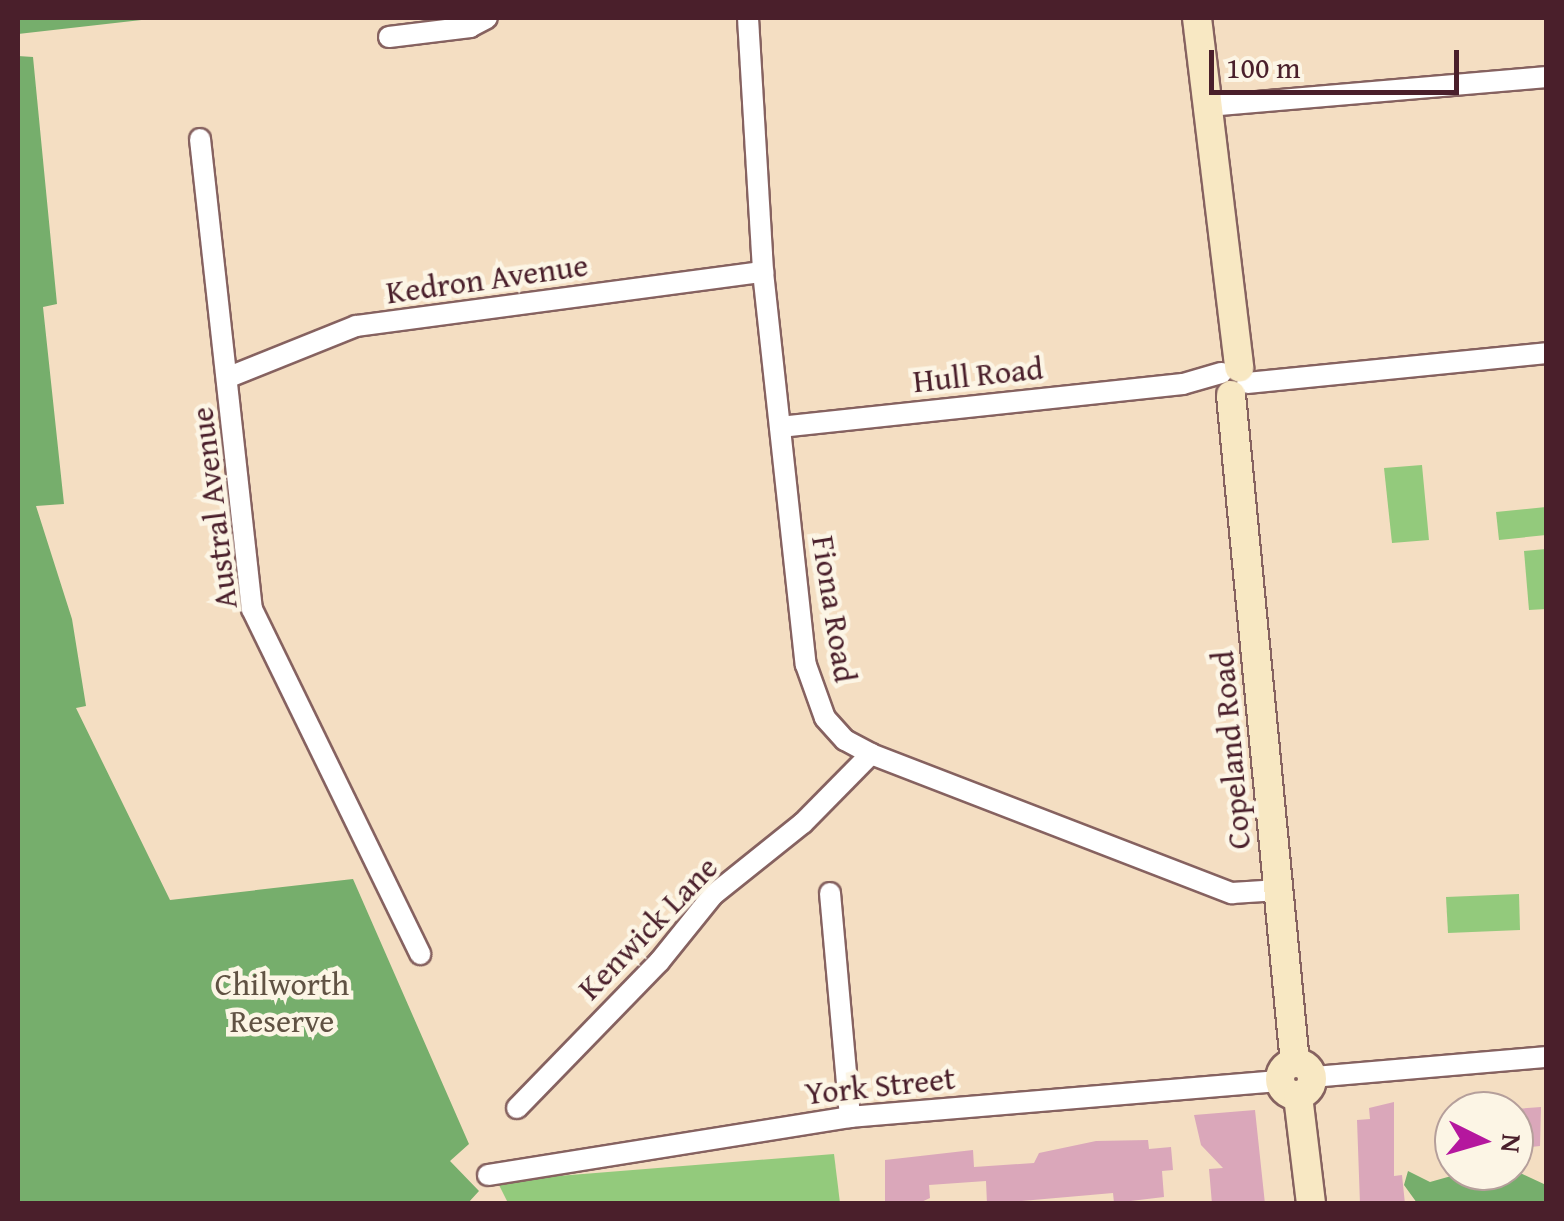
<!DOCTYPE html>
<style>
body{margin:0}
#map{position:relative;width:1564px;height:1221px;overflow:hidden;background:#f4dec2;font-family:"Gentium Book Plus",serif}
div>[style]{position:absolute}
.green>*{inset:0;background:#93ca7c}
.forest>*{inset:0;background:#76ae6c}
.building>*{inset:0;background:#daa7ba}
.roads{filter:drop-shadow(2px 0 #866260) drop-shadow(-2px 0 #866260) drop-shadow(0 2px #866260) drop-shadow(0 -2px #866260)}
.street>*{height:20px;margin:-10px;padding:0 10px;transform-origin:10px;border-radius:10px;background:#fff}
.secondary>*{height:28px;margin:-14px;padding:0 14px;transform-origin:14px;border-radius:14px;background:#f8e8c3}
.secondary>.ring{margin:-14px;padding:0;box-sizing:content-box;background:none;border:28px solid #f8e8c3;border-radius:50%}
span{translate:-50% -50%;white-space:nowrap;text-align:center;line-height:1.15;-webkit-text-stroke:9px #fcf5e5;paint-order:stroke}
.street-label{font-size:32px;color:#4a1f2b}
.park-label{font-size:32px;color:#605243}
.frame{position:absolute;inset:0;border:20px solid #4a1f2b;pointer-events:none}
.north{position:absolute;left:1434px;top:1091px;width:100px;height:100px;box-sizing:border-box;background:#fcf5e5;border:2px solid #b59f9b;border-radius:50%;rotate:95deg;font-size:28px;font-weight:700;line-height:40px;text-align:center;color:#4a1f2b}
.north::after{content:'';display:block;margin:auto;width:35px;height:45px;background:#b5179e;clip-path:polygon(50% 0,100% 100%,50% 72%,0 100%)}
.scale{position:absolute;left:1209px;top:50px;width:250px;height:45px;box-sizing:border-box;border:5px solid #4a1f2b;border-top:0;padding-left:12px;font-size:30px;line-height:35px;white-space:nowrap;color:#4a1f2b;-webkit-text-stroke:8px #fcf5e5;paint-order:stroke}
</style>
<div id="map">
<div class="green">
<div style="clip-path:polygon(1422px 465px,1429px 540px,1392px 543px,1384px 468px)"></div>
<div style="clip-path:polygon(1546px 507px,1546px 535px,1499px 540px,1496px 512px)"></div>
<div style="clip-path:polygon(1546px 549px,1546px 609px,1529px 610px,1524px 551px)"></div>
<div style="clip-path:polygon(1519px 894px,1520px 930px,1448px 933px,1446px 897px)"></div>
<div style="clip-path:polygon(834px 1154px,840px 1203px,508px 1203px,497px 1181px)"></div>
</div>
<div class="forest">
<div style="clip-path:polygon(18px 18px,159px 18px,18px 34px)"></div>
<div style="clip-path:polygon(18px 56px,33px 57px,57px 304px,43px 307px,64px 504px,36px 506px,72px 619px,86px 706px,76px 708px,170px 900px,353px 879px,469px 1144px,450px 1161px,479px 1191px,468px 1203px,18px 1203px)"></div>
<div style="clip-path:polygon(1514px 1170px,1546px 1185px,1546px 1203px,1417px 1203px,1404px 1185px,1408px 1171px,1430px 1182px,1469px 1171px)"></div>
</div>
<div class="building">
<div style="clip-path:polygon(1394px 1102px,1394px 1176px,1402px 1175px,1405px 1204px,1360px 1204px,1357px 1120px,1370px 1119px,1369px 1108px)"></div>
<div style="clip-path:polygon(1541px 1107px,1540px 1146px,1514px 1149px,1516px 1109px)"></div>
<div style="clip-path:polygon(1255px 1110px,1265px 1204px,1212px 1204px,1209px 1169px,1223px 1168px,1201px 1145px,1194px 1115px)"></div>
<div style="clip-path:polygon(1148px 1140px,1149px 1149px,1171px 1147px,1173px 1170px,1162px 1171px,1164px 1197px,1114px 1203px,1113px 1193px,987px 1204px,986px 1181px,929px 1185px,930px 1198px,917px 1204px,885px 1204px,885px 1160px,973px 1150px,974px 1167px,1034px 1163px,1039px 1153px,1096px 1141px)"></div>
</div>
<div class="roads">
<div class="street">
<div style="left:748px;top:18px;width:254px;rotate:86.6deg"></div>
<div style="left:763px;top:272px;width:395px;rotate:83.8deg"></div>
<div style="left:806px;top:665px;width:56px;rotate:70.3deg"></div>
<div style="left:825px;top:718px;width:30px;rotate:48deg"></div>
<div style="left:845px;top:740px;width:30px;rotate:28deg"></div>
<div style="left:871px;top:754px;width:387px;rotate:21.1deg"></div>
<div style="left:1232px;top:893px;width:47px;rotate:-3.7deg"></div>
<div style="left:389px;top:37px;width:82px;rotate:-7deg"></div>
<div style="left:470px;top:27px;width:19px;rotate:-28deg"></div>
<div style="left:1209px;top:106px;width:338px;rotate:-4.9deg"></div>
<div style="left:200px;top:139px;width:473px;rotate:83.7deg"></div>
<div style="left:252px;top:609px;width:384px;rotate:64deg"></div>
<div style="left:229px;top:377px;width:137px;rotate:-21.9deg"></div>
<div style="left:356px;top:326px;width:411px;rotate:-7.6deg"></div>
<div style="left:1247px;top:383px;width:301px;rotate:-5.7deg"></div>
<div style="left:780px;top:427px;width:405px;rotate:-6.1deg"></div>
<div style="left:1183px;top:384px;width:40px;rotate:-16deg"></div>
<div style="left:830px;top:893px;width:225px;rotate:84.9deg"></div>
<div style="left:1313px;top:1077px;width:234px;rotate:-4.9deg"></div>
<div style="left:517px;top:1108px;width:204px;rotate:-45.8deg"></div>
<div style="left:659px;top:962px;width:86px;rotate:-51.1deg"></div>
<div style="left:713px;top:895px;width:115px;rotate:-38.7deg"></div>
<div style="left:803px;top:823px;width:97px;rotate:-45.4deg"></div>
<div style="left:488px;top:1175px;width:367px;rotate:-9.1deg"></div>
<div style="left:850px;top:1117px;width:432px;rotate:-4.8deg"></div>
</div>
<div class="secondary">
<div style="left:1197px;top:18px;width:352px;rotate:83.1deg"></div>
<div style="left:1231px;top:395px;width:671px;rotate:84.53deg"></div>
<div class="ring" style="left:1280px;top:1063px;width:4px;height:4px"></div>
<div style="left:1298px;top:1096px;width:109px;rotate:83.1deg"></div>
</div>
</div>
<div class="street-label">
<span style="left:487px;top:279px;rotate:-8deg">Kedron Avenue</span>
<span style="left:978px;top:375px;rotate:-6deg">Hull Road</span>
<span style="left:214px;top:508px;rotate:-97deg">Austral Avenue</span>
<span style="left:834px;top:609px;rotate:81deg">Fiona Road</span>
<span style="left:1231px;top:750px;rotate:-95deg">Copeland Road</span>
<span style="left:648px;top:928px;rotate:-46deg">Kenwick Lane</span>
<span style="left:880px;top:1086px;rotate:-6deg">York Street</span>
</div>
<div class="park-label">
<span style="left:282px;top:1003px">Chilworth<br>Reserve</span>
</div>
<div class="frame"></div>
<div class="north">N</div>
<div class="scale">100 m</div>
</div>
